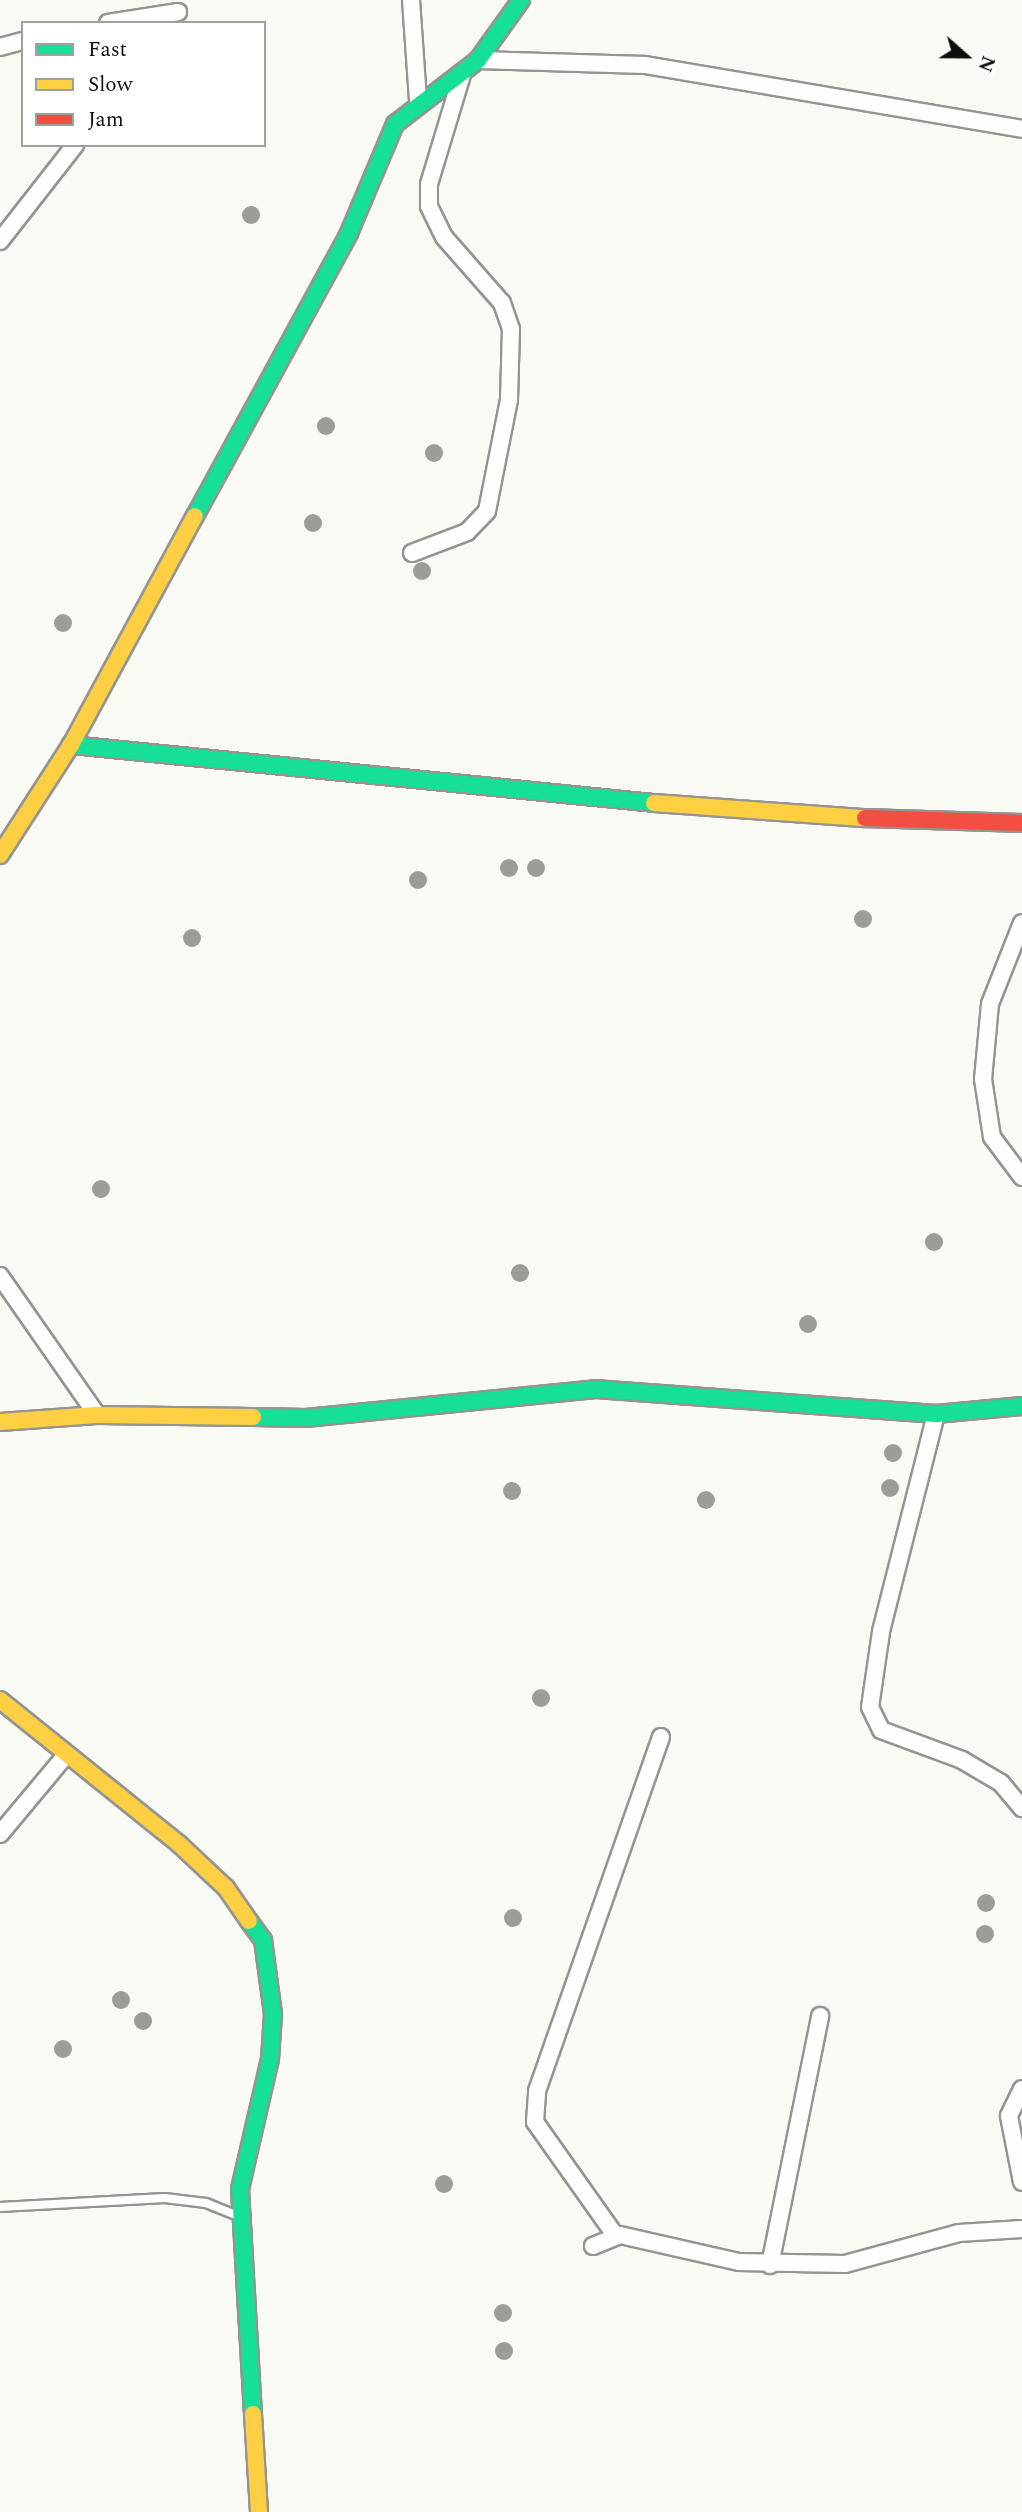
<!DOCTYPE html>
<style>
body{margin:0}
#map{position:relative;width:1022px;height:2512px;overflow:hidden;background:#fafaf4;font-family:Spectral,serif}
div>[style]{position:absolute}
.building>*{inset:0;background:#9e9c99}
.round{border-radius:50%}
.roads{filter:drop-shadow(2px 0 #949492) drop-shadow(-2px 0 #949492) drop-shadow(0 2px #949492) drop-shadow(0 -2px #949492)}
.lane>*{height:8px;margin:-4px;padding:0 4px;transform-origin:4px;border-radius:4px;background:#fefefd}
.street>*{height:16px;margin:-8px;padding:0 8px;transform-origin:8px;border-radius:8px;background:#fefefd}
.fast>*{height:16px;margin:-8px;padding:0 8px;transform-origin:8px;border-radius:8px;background:#16e098}
.slow>*{height:16px;margin:-8px;padding:0 8px;transform-origin:8px;border-radius:8px;background:#ffcf43}
.jam>*{height:16px;margin:-8px;padding:0 8px;transform-origin:8px;border-radius:8px;background:#f24e42}
span{translate:-50% -50%;white-space:nowrap;text-align:center;line-height:1.15;-webkit-text-stroke:7px #fff;paint-order:stroke}
.legend{position:absolute;left:21px;top:21px;width:245px;height:126px;box-sizing:border-box;background:#fff;border:2px solid #9f9f9f;margin:0;padding:9px 12px;list-style:none;font-size:21px;color:#0e0e0e}
.legend li{display:flex;align-items:center;gap:14px;height:35px}
.legend b{width:35px;border:2px solid #9f9f9f}
.north{position:absolute;left:931px;top:21px;width:70px;height:70px;-webkit-text-stroke:5px #fff;paint-order:stroke;rotate:111deg;font-size:19px;font-weight:700;line-height:28px;text-align:center;color:#0e0e0e}
.north::after{content:'';display:block;margin:auto;width:24px;height:32px;background:#0e0e0e;clip-path:polygon(50% 0,100% 100%,50% 72%,0 100%)}
</style>
<div id="map">
<div class="building">
<div class="round" style="left:242px;top:206px;width:18px;height:18px"></div>
<div class="round" style="left:317px;top:417px;width:18px;height:18px"></div>
<div class="round" style="left:425px;top:444px;width:18px;height:18px"></div>
<div class="round" style="left:304px;top:514px;width:18px;height:18px"></div>
<div class="round" style="left:413px;top:562px;width:18px;height:18px"></div>
<div class="round" style="left:54px;top:614px;width:18px;height:18px"></div>
<div class="round" style="left:527px;top:859px;width:18px;height:18px"></div>
<div class="round" style="left:500px;top:859px;width:18px;height:18px"></div>
<div class="round" style="left:409px;top:871px;width:18px;height:18px"></div>
<div class="round" style="left:854px;top:910px;width:18px;height:18px"></div>
<div class="round" style="left:183px;top:929px;width:18px;height:18px"></div>
<div class="round" style="left:92px;top:1180px;width:18px;height:18px"></div>
<div class="round" style="left:925px;top:1233px;width:18px;height:18px"></div>
<div class="round" style="left:511px;top:1264px;width:18px;height:18px"></div>
<div class="round" style="left:799px;top:1315px;width:18px;height:18px"></div>
<div class="round" style="left:884px;top:1444px;width:18px;height:18px"></div>
<div class="round" style="left:881px;top:1479px;width:18px;height:18px"></div>
<div class="round" style="left:503px;top:1482px;width:18px;height:18px"></div>
<div class="round" style="left:697px;top:1491px;width:18px;height:18px"></div>
<div class="round" style="left:532px;top:1689px;width:18px;height:18px"></div>
<div class="round" style="left:977px;top:1894px;width:18px;height:18px"></div>
<div class="round" style="left:504px;top:1909px;width:18px;height:18px"></div>
<div class="round" style="left:976px;top:1925px;width:18px;height:18px"></div>
<div class="round" style="left:112px;top:1991px;width:18px;height:18px"></div>
<div class="round" style="left:134px;top:2012px;width:18px;height:18px"></div>
<div class="round" style="left:54px;top:2040px;width:18px;height:18px"></div>
<div class="round" style="left:435px;top:2175px;width:18px;height:18px"></div>
<div class="round" style="left:494px;top:2304px;width:18px;height:18px"></div>
<div class="round" style="left:495px;top:2342px;width:18px;height:18px"></div>
</div>
<div class="roads">
<div class="lane">
<div style="left:0;top:2207px;width:165px;rotate:-3.1deg"></div>
<div style="left:165px;top:2198px;width:41px;rotate:7deg"></div>
<div style="left:206px;top:2203px;width:35px;rotate:22deg"></div>
</div>
<div class="street">
<div style="left:411px;top:0;width:100px;rotate:86deg"></div>
<div style="left:108px;top:23px;width:71px;rotate:-8.9deg"></div>
<div style="left:0;top:47px;width:24px;rotate:-15deg"></div>
<div style="left:478px;top:60px;width:167px;rotate:1.7deg"></div>
<div style="left:645px;top:65px;width:382px;rotate:9.6deg"></div>
<div style="left:0;top:241px;width:122px;rotate:-52deg"></div>
<div style="left:412px;top:553px;width:59px;rotate:-20.9deg"></div>
<div style="left:467px;top:532px;width:29px;rotate:-46deg"></div>
<div style="left:487px;top:511px;width:113px;rotate:-78.8deg"></div>
<div style="left:509px;top:400px;width:71px;rotate:-88.4deg"></div>
<div style="left:511px;top:329px;width:28px;rotate:-109deg"></div>
<div style="left:502px;top:303px;width:88px;rotate:-131.3deg"></div>
<div style="left:444px;top:237px;width:34px;rotate:-116deg"></div>
<div style="left:429px;top:206px;width:22px;rotate:-90deg"></div>
<div style="left:429px;top:184px;width:114px;rotate:-73.2deg"></div>
<div style="left:1022px;top:923px;width:87px;rotate:111.6deg"></div>
<div style="left:990px;top:1004px;width:75px;rotate:95.3deg"></div>
<div style="left:983px;top:1079px;width:59px;rotate:81.2deg"></div>
<div style="left:992px;top:1137px;width:50px;rotate:53.1deg"></div>
<div style="left:0;top:1276px;width:169px;rotate:55.1deg"></div>
<div style="left:936px;top:1414px;width:225px;rotate:104.2deg"></div>
<div style="left:881px;top:1632px;width:76px;rotate:98.3deg"></div>
<div style="left:870px;top:1707px;width:25px;rotate:64deg"></div>
<div style="left:881px;top:1730px;width:86px;rotate:20.3deg"></div>
<div style="left:962px;top:1760px;width:45px;rotate:30.5deg"></div>
<div style="left:1001px;top:1783px;width:33px;rotate:50deg"></div>
<div style="left:0;top:1834px;width:103px;rotate:-50.1deg"></div>
<div style="left:1022px;top:2089px;width:30px;rotate:116deg"></div>
<div style="left:1009px;top:2116px;width:67px;rotate:78.9deg"></div>
<div style="left:615px;top:2235px;width:138px;rotate:-125.3deg"></div>
<div style="left:535px;top:2122px;width:31px;rotate:-86deg"></div>
<div style="left:537px;top:2091px;width:375px;rotate:-70.7deg"></div>
<div style="left:593px;top:2246px;width:29px;rotate:-22deg"></div>
<div style="left:620px;top:2235px;width:122px;rotate:12.8deg"></div>
<div style="left:739px;top:2262px;width:106px;rotate:1.1deg"></div>
<div style="left:845px;top:2264px;width:118px;rotate:-15.2deg"></div>
<div style="left:959px;top:2233px;width:63px;rotate:-3.6deg"></div>
<div style="left:770px;top:2265px;width:254px;rotate:-78.6deg"></div>
</div>
<div class="fast">
<div style="left:195px;top:516px;width:322px;rotate:-61.4deg"></div>
<div style="left:349px;top:233px;width:118px;rotate:-67.1deg"></div>
<div style="left:395px;top:124px;width:105px;rotate:-37.6deg"></div>
<div style="left:478px;top:60px;width:74px;rotate:-54.4deg"></div>
<div style="left:71px;top:745px;width:586px;rotate:5.68deg"></div>
<div style="left:253px;top:1417px;width:53px;rotate:1.1deg"></div>
<div style="left:306px;top:1418px;width:291px;rotate:-5.7deg"></div>
<div style="left:596px;top:1389px;width:341px;rotate:4.2deg"></div>
<div style="left:936px;top:1414px;width:86px;rotate:-5.3deg"></div>
<div style="left:249px;top:1921px;width:24px;rotate:54deg"></div>
<div style="left:263px;top:1940px;width:75px;rotate:82.3deg"></div>
<div style="left:273px;top:2014px;width:45px;rotate:93.8deg"></div>
<div style="left:270px;top:2059px;width:133px;rotate:103deg"></div>
<div style="left:240px;top:2189px;width:225px;rotate:86.7deg"></div>
</div>
<div class="slow">
<div style="left:654px;top:803px;width:212px;rotate:4.1deg"></div>
<div style="left:0;top:855px;width:131px;rotate:-57.2deg"></div>
<div style="left:71px;top:745px;width:260px;rotate:-61.6deg"></div>
<div style="left:0;top:1422px;width:97px;rotate:-4.1deg"></div>
<div style="left:97px;top:1415px;width:156px;rotate:0.7deg"></div>
<div style="left:0;top:1700px;width:230px;rotate:38.8deg"></div>
<div style="left:179px;top:1844px;width:64px;rotate:43.1deg"></div>
<div style="left:226px;top:1888px;width:40px;rotate:55.1deg"></div>
<div style="left:253px;top:2414px;width:98px;rotate:86.5deg"></div>
</div>
<div class="jam">
<div style="left:865px;top:818px;width:157px;rotate:1.8deg"></div>
</div>
</div>
<ul class="legend">
<li><b style="height:9px;background:#16e098"></b>Fast</li>
<li><b style="height:9px;background:#ffcf43"></b>Slow</li>
<li><b style="height:9px;background:#f24e42"></b>Jam</li>
</ul>
<div class="north">N</div>
</div>
